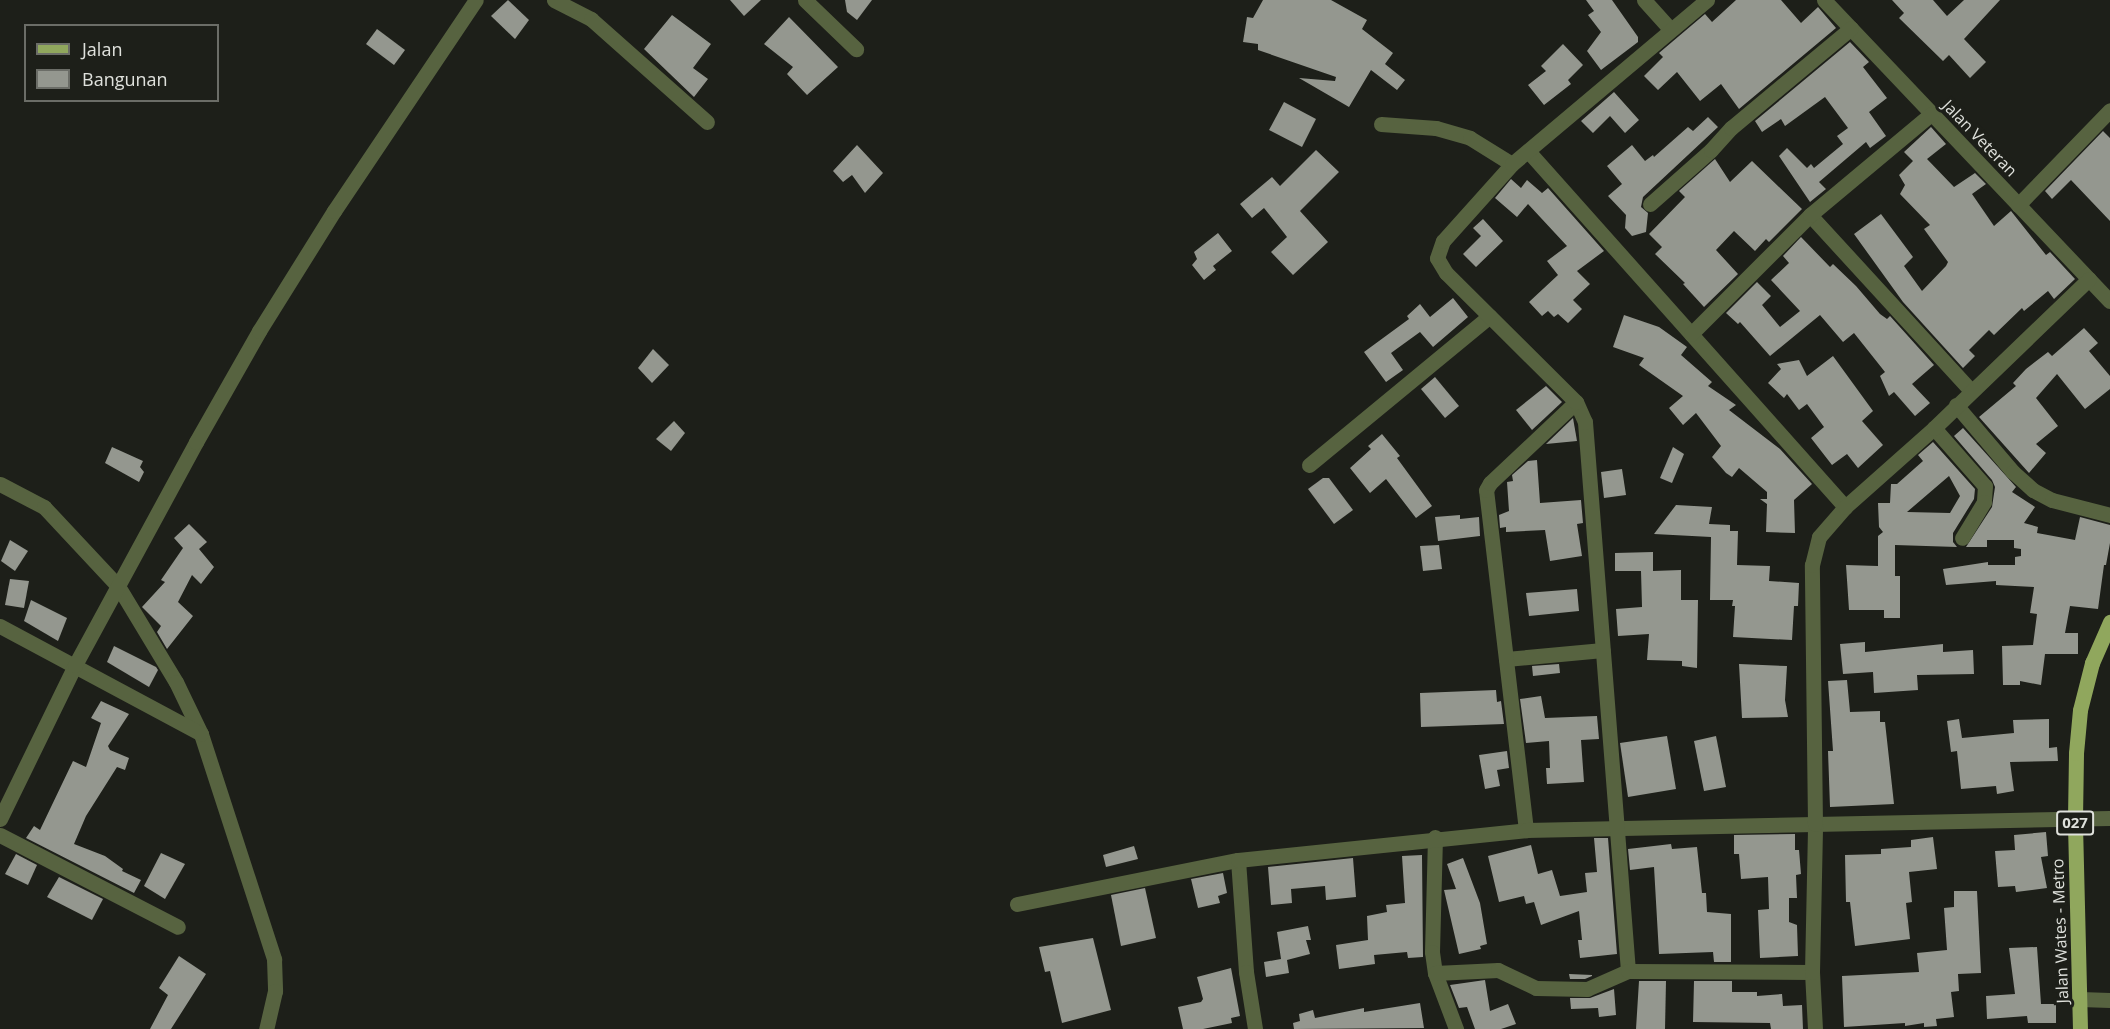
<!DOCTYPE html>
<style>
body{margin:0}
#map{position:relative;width:2110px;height:1029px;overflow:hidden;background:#1d1f19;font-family:"Open Sans",sans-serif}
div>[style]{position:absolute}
.building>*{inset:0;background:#94978f}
.street>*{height:15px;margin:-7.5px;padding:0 7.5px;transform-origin:7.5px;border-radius:7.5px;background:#576340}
.primary>*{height:15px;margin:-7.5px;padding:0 7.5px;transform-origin:7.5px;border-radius:7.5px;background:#90a75d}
span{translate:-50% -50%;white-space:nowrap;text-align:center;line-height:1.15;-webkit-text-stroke:6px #1d1f19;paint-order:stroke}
.shield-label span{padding:2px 4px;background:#1d1f19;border:2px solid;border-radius:4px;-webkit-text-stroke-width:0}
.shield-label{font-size:15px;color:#dfe1dc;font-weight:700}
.street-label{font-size:16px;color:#dfe1dc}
.legend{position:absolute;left:24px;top:24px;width:195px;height:78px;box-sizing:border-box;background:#1d1f19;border:2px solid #6b6d67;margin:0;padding:8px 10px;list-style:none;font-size:18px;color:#dfe1dc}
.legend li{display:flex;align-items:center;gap:12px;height:30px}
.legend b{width:30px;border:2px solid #6b6d67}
</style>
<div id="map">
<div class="building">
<div style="clip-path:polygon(508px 0,529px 20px,515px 39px,491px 16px)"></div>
<div style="clip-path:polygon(730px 0,761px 0,744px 16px)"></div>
<div style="clip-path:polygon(845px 0,872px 0,857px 20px,847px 12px)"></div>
<div style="clip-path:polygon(1263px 0,1331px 0,1367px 20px,1362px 29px,1393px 53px,1385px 64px,1405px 80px,1397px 90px,1371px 70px,1349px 107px,1299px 78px,1335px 81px,1336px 77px,1258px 50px,1258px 44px,1243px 42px,1247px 17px,1253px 18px)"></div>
<div style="clip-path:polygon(1586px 0,1612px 0,1638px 37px,1638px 42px,1601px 70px,1587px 51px,1601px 32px,1588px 15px,1594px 11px)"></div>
<div style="clip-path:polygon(1736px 0,1781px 0,1801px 23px,1818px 7px,1836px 28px,1739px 109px,1721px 84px,1700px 101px,1677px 72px,1658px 90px,1644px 76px,1663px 57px,1659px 53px,1705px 14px,1712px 22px)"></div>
<div style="clip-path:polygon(1892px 0,1933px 0,1947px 16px,1964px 0,2000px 0,1964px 39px,1986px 62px,1970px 78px,1949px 55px,1943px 61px,1899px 18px,1904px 13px)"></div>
<div style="clip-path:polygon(672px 15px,711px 44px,693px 68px,708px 79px,694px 97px,644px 49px)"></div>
<div style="clip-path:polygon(789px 17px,838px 67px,807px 95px,787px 74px,793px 67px,764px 44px)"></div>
<div style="clip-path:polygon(377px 29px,405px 50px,394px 65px,366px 44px)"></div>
<div style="clip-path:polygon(1850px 42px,1869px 62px,1863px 67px,1887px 98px,1869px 112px,1886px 136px,1870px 148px,1866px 142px,1819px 182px,1826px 189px,1810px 202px,1779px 156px,1787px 148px,1807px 168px,1811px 164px,1814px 168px,1843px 144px,1837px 136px,1848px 128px,1825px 97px,1785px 126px,1781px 119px,1762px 132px,1755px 121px)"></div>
<div style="clip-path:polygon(1563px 44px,1583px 65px,1568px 80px,1571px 84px,1544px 105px,1528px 85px,1546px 71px,1541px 66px)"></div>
<div style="clip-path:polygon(1614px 92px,1639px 120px,1625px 133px,1610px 116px,1593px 133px,1581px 121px)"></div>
<div style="clip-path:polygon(1284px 102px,1316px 119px,1302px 147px,1269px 130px)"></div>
<div style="clip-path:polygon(1708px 117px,1718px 127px,1643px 197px,1641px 207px,1648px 213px,1646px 232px,1632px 236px,1625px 228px,1626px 215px,1608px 196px,1622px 184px,1607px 166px,1632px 145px,1645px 161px,1653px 155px,1654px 157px,1688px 127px,1693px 131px)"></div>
<div style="clip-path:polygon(1931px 127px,1946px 144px,1927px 159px,1954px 187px,1975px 173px,1986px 184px,1972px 194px,1994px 226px,2011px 211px,2046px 255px,2050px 252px,2075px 279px,2054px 299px,2048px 291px,2024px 311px,2022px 308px,1994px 335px,1989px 330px,1969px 350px,1975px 356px,1963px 368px,1903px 302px,1854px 234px,1881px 214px,1913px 257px,1904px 266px,1922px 291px,1946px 266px,1948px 262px,1924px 229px,1930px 225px,1900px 194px,1905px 185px,1899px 175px,1913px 161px,1904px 152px)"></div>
<div style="clip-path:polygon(2103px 131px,2110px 138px,2110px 221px,2071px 180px,2052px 199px,2045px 191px)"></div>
<div style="clip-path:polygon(857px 145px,883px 173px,865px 193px,852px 175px,843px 182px,833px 171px)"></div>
<div style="clip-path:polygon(1316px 150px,1339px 172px,1300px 211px,1328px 242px,1293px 275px,1271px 252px,1287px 237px,1284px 233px,1264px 208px,1252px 218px,1240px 204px,1272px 177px,1280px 186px)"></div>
<div style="clip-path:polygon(1715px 159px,1730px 182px,1752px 161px,1802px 209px,1769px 242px,1766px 239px,1755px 251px,1734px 231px,1716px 250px,1738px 274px,1704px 307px,1683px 284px,1685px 283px,1655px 254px,1662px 247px,1649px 234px,1685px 197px,1679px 191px)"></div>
<div style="clip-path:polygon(1511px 179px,1521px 188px,1527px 180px,1542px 193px,1548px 188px,1604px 251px,1577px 271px,1590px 284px,1573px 300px,1582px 309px,1568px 323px,1558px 314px,1554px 317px,1548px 311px,1542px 316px,1529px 302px,1558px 275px,1547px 261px,1567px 246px,1528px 204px,1517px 217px,1495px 198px)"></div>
<div style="clip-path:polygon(1483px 219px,1503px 241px,1476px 267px,1463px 254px,1481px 236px,1473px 228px)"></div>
<div style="clip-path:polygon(1218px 233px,1232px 251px,1213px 266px,1216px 270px,1204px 280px,1192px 265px,1197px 259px,1194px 252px)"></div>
<div style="clip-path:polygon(1801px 237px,1830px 267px,1833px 264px,1856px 286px,1880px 314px,1887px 319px,1890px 316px,1934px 365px,1912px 384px,1930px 403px,1915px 416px,1894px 392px,1889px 396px,1880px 376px,1885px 372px,1854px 333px,1843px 342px,1820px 315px,1770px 356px,1740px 322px,1738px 324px,1726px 313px,1757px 282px,1771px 296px,1762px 305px,1780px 327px,1800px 311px,1771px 280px,1789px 263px,1783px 256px)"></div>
<div style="clip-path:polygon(1453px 298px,1468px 317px,1433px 347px,1420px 332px,1391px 353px,1403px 370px,1386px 382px,1364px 352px,1409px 319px,1407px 316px,1420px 304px,1430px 317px)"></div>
<div style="clip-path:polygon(1624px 315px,1659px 327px,1687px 347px,1681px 355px,1712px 382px,1708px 386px,1736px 405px,1729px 410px,1780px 449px,1812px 484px,1794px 500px,1795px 533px,1766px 532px,1767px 504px,1760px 499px,1767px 499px,1767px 492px,1739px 468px,1732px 477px,1726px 473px,1712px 457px,1721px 446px,1696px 413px,1683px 425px,1669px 408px,1683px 396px,1639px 365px,1644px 358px,1613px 347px)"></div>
<div style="clip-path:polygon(2084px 328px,2098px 343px,2089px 351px,2110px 376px,2110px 389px,2085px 409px,2057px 374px,2036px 398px,2058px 426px,2036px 444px,2046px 453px,2029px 473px,1979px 417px,2016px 386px,2013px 383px,2026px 369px,2048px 352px,2052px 356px)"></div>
<div style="clip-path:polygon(653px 349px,669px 365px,652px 383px,638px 368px)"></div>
<div style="clip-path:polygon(1833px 356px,1873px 411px,1862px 421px,1883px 445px,1858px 468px,1847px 454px,1832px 465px,1811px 438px,1824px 427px,1807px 404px,1799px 410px,1787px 394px,1784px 398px,1768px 383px,1781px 369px,1777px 364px,1799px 360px,1807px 376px)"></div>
<div style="clip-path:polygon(1435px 377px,1459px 406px,1445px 418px,1421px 389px)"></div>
<div style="clip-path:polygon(1546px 386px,1562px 402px,1532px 430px,1516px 410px)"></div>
<div style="clip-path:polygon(1573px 418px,1577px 441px,1546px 444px)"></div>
<div style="clip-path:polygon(674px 421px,685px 433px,671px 451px,656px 439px)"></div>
<div style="clip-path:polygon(1963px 428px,2016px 487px,2012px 492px,2035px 507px,2024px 523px,2038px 527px,2037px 533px,2075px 540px,2080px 517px,2110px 525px,2110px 543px,2106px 565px,2104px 565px,2098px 609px,2070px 606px,2065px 633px,2078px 633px,2078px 654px,2045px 654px,2041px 685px,2020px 681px,2020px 685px,2003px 685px,2002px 646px,2033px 645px,2037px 614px,2030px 613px,2034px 587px,1996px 585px,1996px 581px,1946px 585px,1943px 569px,1988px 562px,1988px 565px,2015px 565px,2015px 557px,2021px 556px,2021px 549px,2014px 548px,2014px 540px,1987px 540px,1987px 547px,1966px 547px,1992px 507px,1995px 487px,1992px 480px,1954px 436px)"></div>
<div style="clip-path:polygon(1382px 434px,1400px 456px,1397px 458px,1432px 506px,1416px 518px,1386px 479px,1370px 493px,1350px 468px,1371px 449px,1368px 446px)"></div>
<div style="clip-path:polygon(evenodd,1933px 442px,1975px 489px,1974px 499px,1953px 533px,1953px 542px,1957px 547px,1895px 545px,1895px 576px,1900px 576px,1900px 618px,1884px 618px,1884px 610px,1849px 610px,1846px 565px,1878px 566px,1878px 536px,1883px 532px,1879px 527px,1878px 503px,1890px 503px,1891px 484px,1897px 484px,1923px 461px,1918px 455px,1933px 442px,1949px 476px,1960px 496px,1950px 513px,1907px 512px,1949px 476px)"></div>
<div style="clip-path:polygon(112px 447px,143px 461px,140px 467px,144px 472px,139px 482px,105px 463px)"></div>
<div style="clip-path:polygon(1673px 447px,1684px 454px,1672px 483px,1660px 478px)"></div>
<div style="clip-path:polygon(1537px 460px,1540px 503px,1581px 500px,1583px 523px,1577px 524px,1582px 556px,1550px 561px,1545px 530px,1506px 532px,1506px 527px,1500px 528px,1499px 515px,1509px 511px,1507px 482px,1513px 481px,1512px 475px,1528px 461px)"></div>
<div style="clip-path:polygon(1622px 469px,1626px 495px,1604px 498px,1601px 472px)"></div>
<div style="clip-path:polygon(1323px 478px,1329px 478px,1353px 510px,1334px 524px,1308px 489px)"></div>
<div style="clip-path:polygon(1676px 505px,1712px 507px,1709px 524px,1730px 525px,1730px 531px,1738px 531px,1737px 565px,1770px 566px,1769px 581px,1799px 583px,1798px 606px,1794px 606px,1792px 640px,1733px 637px,1735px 606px,1732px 606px,1733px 600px,1710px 600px,1711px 537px,1654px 534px)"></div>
<div style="clip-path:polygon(1460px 515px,1460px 519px,1479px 517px,1480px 536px,1438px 541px,1435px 517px)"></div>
<div style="clip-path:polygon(189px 524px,207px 542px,199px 549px,214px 567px,201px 584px,192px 575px,178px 602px,193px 616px,167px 649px,157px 632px,161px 626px,142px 607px,165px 582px,161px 580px,183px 548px,174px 538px)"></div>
<div style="clip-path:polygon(10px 540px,28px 551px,15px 571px,1px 561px)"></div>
<div style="clip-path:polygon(1439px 545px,1442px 569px,1423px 571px,1420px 546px)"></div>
<div style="clip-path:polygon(1653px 552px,1653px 571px,1681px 570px,1681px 600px,1698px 600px,1697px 668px,1682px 666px,1682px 661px,1647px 660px,1649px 634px,1618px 636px,1616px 609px,1642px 607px,1641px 571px,1615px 571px,1615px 553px)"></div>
<div style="clip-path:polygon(10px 579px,29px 581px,24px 608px,5px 605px)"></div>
<div style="clip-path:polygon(1577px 589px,1579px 611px,1529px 616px,1526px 593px)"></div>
<div style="clip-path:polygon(31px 600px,67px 618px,58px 641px,24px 621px)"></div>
<div style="clip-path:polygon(1865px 642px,1865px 652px,1943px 644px,1943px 652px,1973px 650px,1974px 674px,1917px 675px,1918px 690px,1874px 693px,1873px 672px,1843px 674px,1840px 644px)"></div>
<div style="clip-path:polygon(114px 646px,156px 667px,158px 670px,149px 687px,107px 662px)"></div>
<div style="clip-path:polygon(1559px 664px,1560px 673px,1533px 676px,1532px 666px)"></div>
<div style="clip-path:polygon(1739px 664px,1787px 666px,1785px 700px,1788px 717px,1742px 718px)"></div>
<div style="clip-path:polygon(1847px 680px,1850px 712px,1880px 711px,1880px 722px,1885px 722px,1894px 804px,1830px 807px,1828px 751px,1833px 751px,1828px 681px)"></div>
<div style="clip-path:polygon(1496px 690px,1497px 702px,1501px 701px,1504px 724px,1421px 727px,1420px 693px)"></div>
<div style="clip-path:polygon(1541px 696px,1545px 718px,1597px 716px,1599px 739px,1581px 740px,1584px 782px,1547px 784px,1546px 768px,1550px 768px,1549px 741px,1526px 743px,1520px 699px)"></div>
<div style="clip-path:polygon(101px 701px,129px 714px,108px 746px,110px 750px,129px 758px,125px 770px,117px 767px,86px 816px,74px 844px,105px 856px,123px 869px,122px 871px,141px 880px,134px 893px,26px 838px,34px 826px,40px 830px,73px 761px,86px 767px,101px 723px,91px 718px)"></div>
<div style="clip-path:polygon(1959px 719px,1962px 738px,2014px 733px,2013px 720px,2049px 719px,2049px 748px,2057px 747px,2058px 761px,2010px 762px,2014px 791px,1997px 794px,1996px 786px,1961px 789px,1957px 751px,1951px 752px,1947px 721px)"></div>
<div style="clip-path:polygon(1667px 736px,1676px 789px,1628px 797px,1620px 743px)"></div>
<div style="clip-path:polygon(1716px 736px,1726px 787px,1704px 791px,1694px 741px)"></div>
<div style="clip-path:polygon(1507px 751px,1509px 768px,1497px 770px,1500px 786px,1485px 789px,1479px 755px)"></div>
<div style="clip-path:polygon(2046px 832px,2048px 856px,2041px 857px,2047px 888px,2016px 892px,2015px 886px,1998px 887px,1995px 851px,2015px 850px,2014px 835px)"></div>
<div style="clip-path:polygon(1795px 834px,1795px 850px,1799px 850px,1801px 874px,1796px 875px,1797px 898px,1789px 898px,1789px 922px,1797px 925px,1798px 956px,1760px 958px,1758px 910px,1769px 909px,1768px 877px,1741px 879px,1739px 854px,1734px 854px,1734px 835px)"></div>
<div style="clip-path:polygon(1933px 837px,1937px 869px,1909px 872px,1912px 902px,1906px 903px,1910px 939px,1855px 946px,1850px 902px,1846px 902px,1845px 855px,1881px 854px,1881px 849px,1911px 847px,1911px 840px)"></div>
<div style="clip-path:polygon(1594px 838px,1608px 838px,1617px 954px,1580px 958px,1578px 940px,1582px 940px,1579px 911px,1541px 925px,1534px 902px,1526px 904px,1524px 896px,1499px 902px,1488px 856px,1531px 845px,1538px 874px,1552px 870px,1560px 896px,1587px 892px,1585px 873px,1597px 872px)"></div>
<div style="clip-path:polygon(1671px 844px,1672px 849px,1697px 847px,1702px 893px,1706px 893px,1707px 912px,1731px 914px,1731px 962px,1714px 962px,1713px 952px,1659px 954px,1654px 867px,1630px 870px,1628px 849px)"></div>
<div style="clip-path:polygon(1134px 846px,1138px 859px,1106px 867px,1103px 855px)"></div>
<div style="clip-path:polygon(161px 853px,185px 864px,165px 899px,144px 886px)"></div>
<div style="clip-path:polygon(16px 854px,37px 865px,28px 885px,5px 874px)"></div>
<div style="clip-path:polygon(1422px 855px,1423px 957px,1408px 958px,1407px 952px,1374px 955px,1375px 964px,1339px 969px,1336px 945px,1368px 940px,1367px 916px,1387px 912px,1386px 905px,1405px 903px,1402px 856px)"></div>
<div style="clip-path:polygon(1353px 858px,1356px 897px,1326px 900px,1325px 886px,1291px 889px,1292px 903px,1271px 905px,1268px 867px)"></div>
<div style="clip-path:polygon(1463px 858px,1480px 903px,1487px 944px,1480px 946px,1481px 949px,1459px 954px,1444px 890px,1456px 889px,1447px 864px)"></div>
<div style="clip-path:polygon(1223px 873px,1227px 893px,1218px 896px,1220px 903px,1198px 908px,1191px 879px)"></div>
<div style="clip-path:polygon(59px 877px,103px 899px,92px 920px,47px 897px)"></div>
<div style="clip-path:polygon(1145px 888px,1156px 938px,1121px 946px,1111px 895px)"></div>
<div style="clip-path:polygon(1954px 891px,1977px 891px,1981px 973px,1958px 974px,1959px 991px,1951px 992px,1954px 1017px,1936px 1019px,1937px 1026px,1924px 1027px,1924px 1023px,1905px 1026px,1905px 1023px,1844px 1027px,1842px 976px,1919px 972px,1917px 953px,1947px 950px,1944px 908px,1954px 907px)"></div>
<div style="clip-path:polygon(1308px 926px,1311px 940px,1306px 940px,1310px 954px,1287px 960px,1289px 973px,1266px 977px,1264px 962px,1281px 959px,1277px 932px)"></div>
<div style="clip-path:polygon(1093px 938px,1111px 1010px,1062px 1023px,1050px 971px,1045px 972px,1039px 947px)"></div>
<div style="clip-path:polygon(2037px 947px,2041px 1004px,2056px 1004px,2056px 1023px,2028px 1023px,2027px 1016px,1987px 1019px,1986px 996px,2015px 994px,2009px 948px)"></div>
<div style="clip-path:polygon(179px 956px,206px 974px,171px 1029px,150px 1029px,168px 995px,159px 988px)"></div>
<div style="clip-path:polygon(1231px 968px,1240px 1016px,1231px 1018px,1232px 1023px,1203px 1029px,1183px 1029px,1178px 1007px,1201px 1002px,1203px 999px,1197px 977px)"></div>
<div style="clip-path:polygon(1569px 974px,1592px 975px,1592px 976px,1585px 979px,1570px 979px)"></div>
<div style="clip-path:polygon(1485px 980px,1490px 1011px,1508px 1004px,1516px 1024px,1501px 1029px,1475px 1029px,1467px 1007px,1459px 1008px,1450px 985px)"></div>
<div style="clip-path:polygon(1639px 981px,1666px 981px,1665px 1029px,1636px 1029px)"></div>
<div style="clip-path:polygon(1694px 981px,1732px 981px,1732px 992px,1757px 992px,1757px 996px,1782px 994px,1783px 1006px,1802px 1005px,1803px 1029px,1771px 1029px,1770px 1023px,1693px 1022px)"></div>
<div style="clip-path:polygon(1614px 989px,1616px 1015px,1599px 1017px,1598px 1008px,1571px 1009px,1570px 998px,1590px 998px)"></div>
<div style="clip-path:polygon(1420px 1003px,1424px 1028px,1294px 1029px,1293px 1023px,1300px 1021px,1299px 1014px,1313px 1010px,1315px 1018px,1364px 1008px,1364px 1012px)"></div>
</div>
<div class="street">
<div style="left:554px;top:0;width:42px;rotate:27.2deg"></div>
<div style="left:591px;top:19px;width:155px;rotate:41.6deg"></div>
<div style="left:805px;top:0;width:71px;rotate:43.9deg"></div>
<div style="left:1644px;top:0;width:39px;rotate:48deg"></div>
<div style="left:1824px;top:0;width:415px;rotate:46.5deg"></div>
<div style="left:1381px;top:124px;width:55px;rotate:4.2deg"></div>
<div style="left:1436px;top:128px;width:35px;rotate:16deg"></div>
<div style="left:1470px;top:138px;width:49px;rotate:31.8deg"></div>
<div style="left:1528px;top:151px;width:477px;rotate:48.3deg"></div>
<div style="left:1650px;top:204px;width:81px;rotate:-41.5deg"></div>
<div style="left:1711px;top:150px;width:30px;rotate:-48deg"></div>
<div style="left:1731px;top:128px;width:156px;rotate:-39.8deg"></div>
<div style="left:2018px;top:205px;width:132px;rotate:-45.9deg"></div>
<div style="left:1810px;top:215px;width:239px;rotate:47.5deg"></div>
<div style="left:1691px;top:334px;width:168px;rotate:-45deg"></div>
<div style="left:1810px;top:215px;width:158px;rotate:-39.9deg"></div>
<div style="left:1956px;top:405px;width:88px;rotate:49.6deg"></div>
<div style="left:2013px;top:472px;width:27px;rotate:42deg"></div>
<div style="left:2033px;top:490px;width:21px;rotate:28deg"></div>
<div style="left:2052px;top:500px;width:60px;rotate:14.5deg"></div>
<div style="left:1934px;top:428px;width:77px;rotate:48.7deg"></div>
<div style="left:1985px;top:486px;width:16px;rotate:94deg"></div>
<div style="left:1984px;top:502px;width:42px;rotate:121.4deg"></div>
<div style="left:1309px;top:465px;width:234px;rotate:-39.5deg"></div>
<div style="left:0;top:484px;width:50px;rotate:27.6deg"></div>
<div style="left:44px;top:507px;width:108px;rotate:46.9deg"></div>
<div style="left:118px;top:586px;width:112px;rotate:58.9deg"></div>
<div style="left:176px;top:682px;width:58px;rotate:64.3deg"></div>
<div style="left:201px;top:734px;width:237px;rotate:72deg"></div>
<div style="left:274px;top:959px;width:32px;rotate:88deg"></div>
<div style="left:275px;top:991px;width:39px;rotate:103deg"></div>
<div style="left:0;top:626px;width:228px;rotate:28.2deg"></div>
<div style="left:1506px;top:659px;width:97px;rotate:-5.3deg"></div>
<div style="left:0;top:819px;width:171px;rotate:-64deg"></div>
<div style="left:75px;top:665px;width:254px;rotate:-61.5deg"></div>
<div style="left:196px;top:442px;width:128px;rotate:-60.4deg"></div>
<div style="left:259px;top:331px;width:142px;rotate:-58deg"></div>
<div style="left:334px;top:211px;width:254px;rotate:-56.1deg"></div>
<div style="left:1526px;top:830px;width:342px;rotate:-96.7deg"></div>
<div style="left:1486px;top:490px;width:8px;rotate:-60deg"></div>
<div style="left:1490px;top:483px;width:118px;rotate:-43.3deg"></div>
<div style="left:0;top:835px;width:200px;rotate:27.3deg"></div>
<div style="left:1435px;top:837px;width:115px;rotate:91.5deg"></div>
<div style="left:1432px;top:952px;width:21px;rotate:82deg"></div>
<div style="left:1435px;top:973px;width:60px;rotate:69.4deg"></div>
<div style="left:1238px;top:860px;width:112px;rotate:85.9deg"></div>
<div style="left:1246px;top:972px;width:58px;rotate:81deg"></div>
<div style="left:1017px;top:904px;width:225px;rotate:-11.3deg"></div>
<div style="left:1238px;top:860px;width:290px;rotate:-5.9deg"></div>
<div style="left:1526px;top:830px;width:584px;rotate:-1.18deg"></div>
<div style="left:1628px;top:971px;width:551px;rotate:-94.48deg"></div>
<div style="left:1585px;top:422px;width:22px;rotate:-114deg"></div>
<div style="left:1576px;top:402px;width:183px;rotate:-135.2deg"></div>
<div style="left:1446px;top:273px;width:17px;rotate:-121deg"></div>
<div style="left:1437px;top:258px;width:18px;rotate:-71deg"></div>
<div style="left:1443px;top:241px;width:103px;rotate:-48.1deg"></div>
<div style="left:1512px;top:164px;width:255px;rotate:-40.1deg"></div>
<div style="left:1435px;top:973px;width:63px;rotate:-2.7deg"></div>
<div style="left:1498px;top:970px;width:42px;rotate:25.3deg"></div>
<div style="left:1536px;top:988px;width:51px;rotate:1.1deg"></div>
<div style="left:1587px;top:989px;width:45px;rotate:-23.7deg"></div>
<div style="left:1628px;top:971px;width:184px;rotate:0.3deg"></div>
<div style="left:2080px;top:999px;width:30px;rotate:2deg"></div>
<div style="left:1815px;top:1029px;width:57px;rotate:-93deg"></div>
<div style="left:1812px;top:972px;width:148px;rotate:-88.8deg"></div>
<div style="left:1815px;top:824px;width:259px;rotate:-90.7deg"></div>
<div style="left:1812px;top:565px;width:29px;rotate:-76deg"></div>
<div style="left:1819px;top:537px;width:40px;rotate:-49deg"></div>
<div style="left:1845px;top:507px;width:119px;rotate:-41.6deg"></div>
<div style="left:1934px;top:428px;width:215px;rotate:-43.9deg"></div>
</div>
<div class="primary">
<div style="left:2080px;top:1029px;width:211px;rotate:-91.4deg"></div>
<div style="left:2075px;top:818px;width:65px;rotate:-89.1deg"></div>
<div style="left:2076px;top:753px;width:43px;rotate:-84.7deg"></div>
<div style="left:2080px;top:710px;width:49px;rotate:-75.7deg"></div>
<div style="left:2092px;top:663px;width:45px;rotate:-66.3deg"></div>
</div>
<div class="shield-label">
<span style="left:2075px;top:823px">027</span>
</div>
<div class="street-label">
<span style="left:1980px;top:138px;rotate:46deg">Jalan Veteran</span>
<span style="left:2060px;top:931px;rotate:-92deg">Jalan Wates - Metro</span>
</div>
<ul class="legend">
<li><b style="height:8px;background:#90a75d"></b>Jalan</li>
<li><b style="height:16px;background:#94978f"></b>Bangunan</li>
</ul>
</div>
